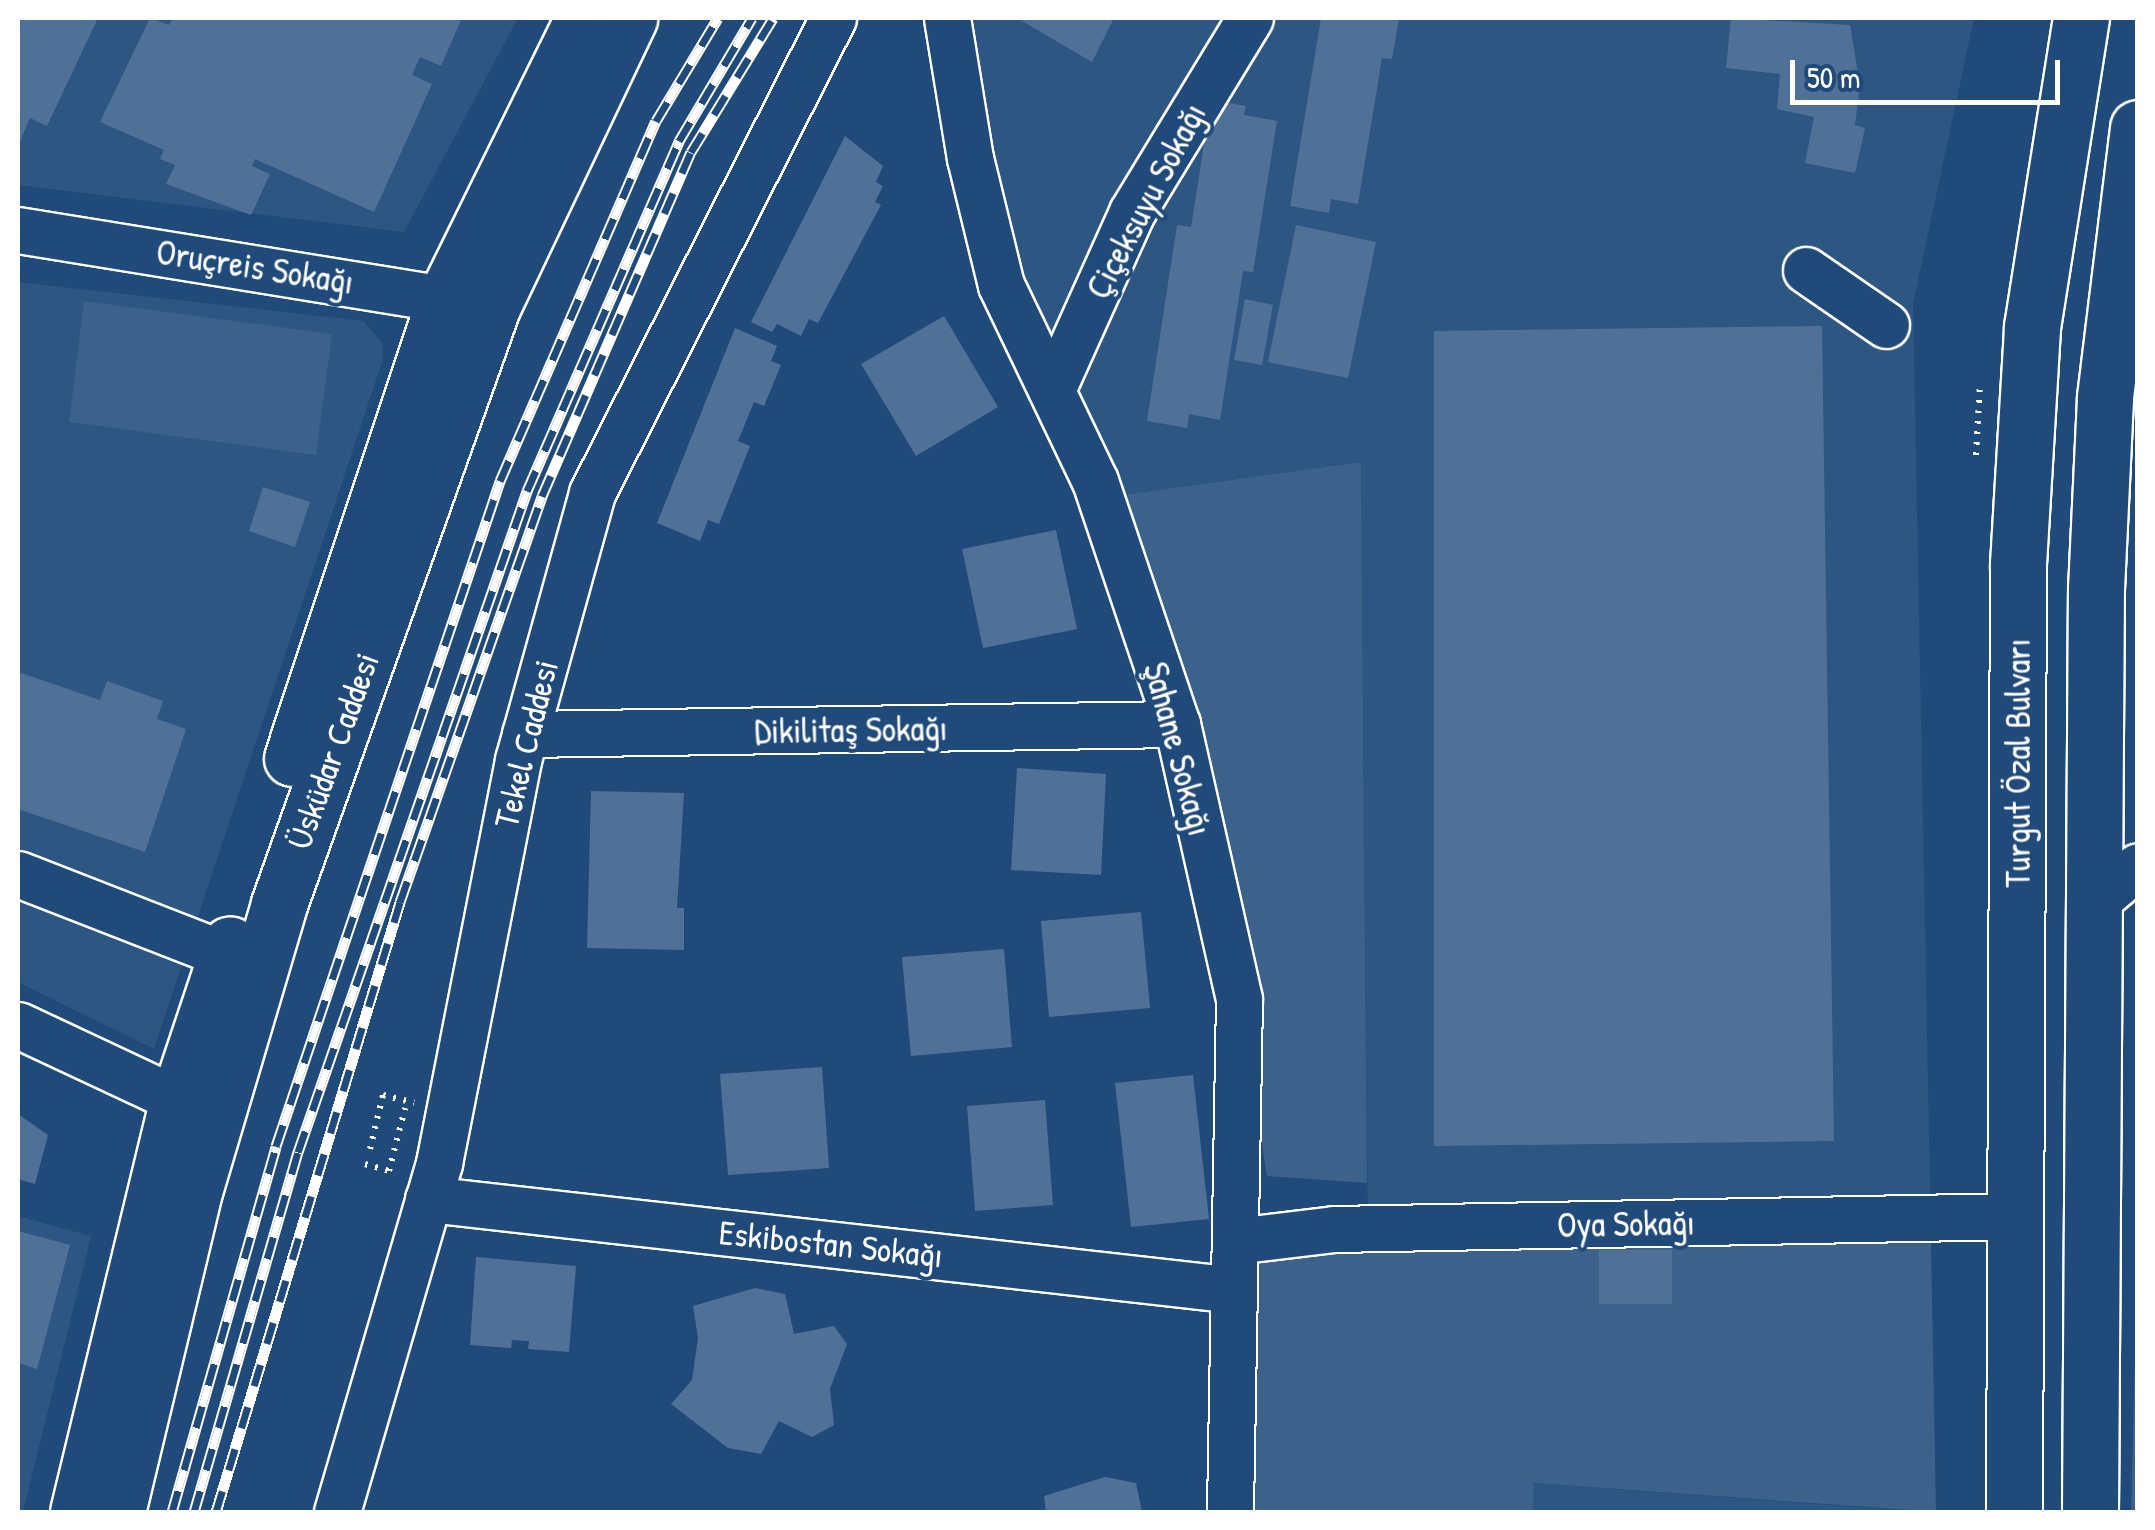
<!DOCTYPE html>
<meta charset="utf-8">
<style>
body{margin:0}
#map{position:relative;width:2155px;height:1530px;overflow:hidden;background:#1f4a7a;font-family:"Patrick Hand",sans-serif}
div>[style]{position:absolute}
.built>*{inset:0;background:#2e5683}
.green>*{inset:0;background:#3c618b}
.building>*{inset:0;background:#507197}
.path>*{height:6px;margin-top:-3px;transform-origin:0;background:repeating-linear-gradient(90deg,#fff 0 2.5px,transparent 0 10.5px)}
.roads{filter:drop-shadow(2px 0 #fff) drop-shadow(-2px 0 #fff) drop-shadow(0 2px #fff) drop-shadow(0 -2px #fff)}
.minor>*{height:45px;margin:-22.5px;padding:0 22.5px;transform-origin:22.5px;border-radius:22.5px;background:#1f4a7a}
.major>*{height:55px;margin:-27.5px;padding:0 27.5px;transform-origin:27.5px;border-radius:27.5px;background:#1f4a7a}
.highway>*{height:55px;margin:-27.5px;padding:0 27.5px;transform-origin:27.5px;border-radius:27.5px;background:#1f4a7a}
.rail>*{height:11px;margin-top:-5.5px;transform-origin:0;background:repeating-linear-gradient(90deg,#1f4a7a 0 22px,#fff 0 44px);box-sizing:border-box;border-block:2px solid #fff}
span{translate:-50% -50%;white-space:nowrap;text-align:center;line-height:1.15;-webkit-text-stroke:8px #1f4a7a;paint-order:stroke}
.street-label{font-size:35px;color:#fff}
.frame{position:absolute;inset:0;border:20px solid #fff;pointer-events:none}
.scale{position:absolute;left:1790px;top:60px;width:270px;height:45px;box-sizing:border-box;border:5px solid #fff;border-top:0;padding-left:12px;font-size:30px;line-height:35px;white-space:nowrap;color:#fff;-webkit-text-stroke:8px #1f4a7a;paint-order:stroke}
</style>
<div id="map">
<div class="built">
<div style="clip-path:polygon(18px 18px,518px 18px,404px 232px,18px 185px)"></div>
<div style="clip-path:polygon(960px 18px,1974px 18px,1913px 304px,1931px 1241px,1368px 1240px,1361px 462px,1100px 498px,990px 276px)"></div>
<div style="clip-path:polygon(18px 282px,364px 321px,382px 343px,383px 359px,154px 1049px,18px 982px)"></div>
<div style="clip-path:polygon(18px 1216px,91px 1236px,23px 1512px,18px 1512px)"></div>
<div style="clip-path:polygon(1532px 1483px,1925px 1512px,1533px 1512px)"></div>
</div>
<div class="green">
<div style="clip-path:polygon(84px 301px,332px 334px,316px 455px,69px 422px)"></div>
<div style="clip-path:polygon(1361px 462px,1367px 1183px,1267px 1176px,1216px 860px,1100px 498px)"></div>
<div style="clip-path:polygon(1368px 1240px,1931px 1241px,1936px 1512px,1533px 1483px,1533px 1512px,1244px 1512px,1253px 1258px)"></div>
<div style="clip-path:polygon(2137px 1271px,2138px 1512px,2131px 1512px)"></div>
</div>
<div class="building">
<div style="clip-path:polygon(18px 18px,98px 18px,47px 126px,30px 118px,18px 146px)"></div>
<div style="clip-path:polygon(150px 18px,169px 25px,172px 18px,462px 18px,441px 66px,420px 57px,412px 75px,432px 84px,374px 212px,255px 159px,252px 166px,270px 174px,251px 215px,166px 184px,175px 165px,160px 159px,164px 150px,100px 122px)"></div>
<div style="clip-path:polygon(1017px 18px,1114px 18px,1092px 62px)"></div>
<div style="clip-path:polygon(1321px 18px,1399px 18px,1392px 59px,1382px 58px,1358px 204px,1331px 199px,1329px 213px,1290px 206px)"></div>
<div style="clip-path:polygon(1731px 18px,1850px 25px,1860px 85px,1855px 125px,1865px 128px,1855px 173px,1805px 163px,1814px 117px,1777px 109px,1780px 74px,1726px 68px)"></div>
<div style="clip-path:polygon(1211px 100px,1246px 106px,1244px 115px,1277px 121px,1253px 272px,1243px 271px,1220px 420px,1189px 414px,1187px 428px,1147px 421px,1177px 225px,1191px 227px)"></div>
<div style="clip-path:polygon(845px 136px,883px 166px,876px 182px,883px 186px,875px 202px,881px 205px,818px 323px,809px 319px,801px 336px,777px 324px,772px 332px,751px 322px)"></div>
<div style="clip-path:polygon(1296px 225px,1376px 242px,1348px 378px,1268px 362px)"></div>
<div style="clip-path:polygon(1245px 299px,1273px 305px,1262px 365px,1234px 360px)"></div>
<div style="clip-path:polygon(944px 316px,998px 407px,916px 456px,861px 364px)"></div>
<div style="clip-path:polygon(1822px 326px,1834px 1141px,1434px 1146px,1434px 331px)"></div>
<div style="clip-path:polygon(735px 328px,777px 346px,771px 361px,781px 365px,764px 406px,754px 402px,738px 441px,750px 446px,719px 524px,708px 520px,700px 541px,657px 523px)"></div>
<div style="clip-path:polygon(263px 487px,310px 502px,295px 547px,249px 531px)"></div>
<div style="clip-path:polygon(1056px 530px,1077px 629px,983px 648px,962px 549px)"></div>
<div style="clip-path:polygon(18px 672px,100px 700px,107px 681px,163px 701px,157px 719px,186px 729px,145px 852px,18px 809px)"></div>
<div style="clip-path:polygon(1017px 768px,1106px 774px,1101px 875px,1011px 870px)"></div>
<div style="clip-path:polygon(591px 791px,684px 793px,677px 908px,684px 908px,684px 950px,587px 948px)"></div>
<div style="clip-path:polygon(1141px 912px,1150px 1008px,1049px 1017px,1041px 921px)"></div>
<div style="clip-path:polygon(1004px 949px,1012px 1047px,911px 1056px,902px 957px)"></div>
<div style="clip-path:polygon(822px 1067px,829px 1168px,728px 1175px,720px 1074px)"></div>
<div style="clip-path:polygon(1193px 1075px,1209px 1219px,1131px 1227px,1115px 1083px)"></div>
<div style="clip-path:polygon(1045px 1100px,1053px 1205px,975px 1211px,967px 1106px)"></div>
<div style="clip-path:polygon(18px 1114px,48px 1135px,35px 1184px,18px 1179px)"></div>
<div style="clip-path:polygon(18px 1231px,70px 1245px,37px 1369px,18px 1363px)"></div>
<div style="clip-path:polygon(1599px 1250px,1672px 1250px,1672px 1304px,1599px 1304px)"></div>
<div style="clip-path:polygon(476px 1257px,576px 1266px,569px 1352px,528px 1349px,529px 1341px,512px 1340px,511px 1348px,470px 1345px)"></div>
<div style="clip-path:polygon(755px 1288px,785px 1294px,794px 1334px,834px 1326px,847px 1344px,830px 1389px,834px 1425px,812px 1437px,779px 1421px,761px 1454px,728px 1448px,671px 1404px,692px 1380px,698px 1338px,693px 1306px)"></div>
<div style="clip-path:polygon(1105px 1477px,1136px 1483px,1142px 1512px,1046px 1512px,1044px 1496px)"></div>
</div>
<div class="path">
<div style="left:1976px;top:455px;width:72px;rotate:-86.8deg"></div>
<div style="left:370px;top:1149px;width:56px;rotate:-76.5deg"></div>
<div style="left:383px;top:1095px;width:32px;rotate:14deg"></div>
<div style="left:365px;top:1164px;width:25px;rotate:16deg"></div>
<div style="left:389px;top:1171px;width:65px;rotate:-75.7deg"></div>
</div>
<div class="roads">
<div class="minor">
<div style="left:947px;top:18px;width:142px;rotate:80.7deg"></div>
<div style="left:970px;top:158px;width:131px;rotate:76.3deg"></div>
<div style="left:1001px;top:285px;width:217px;rotate:64.4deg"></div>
<div style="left:1095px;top:481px;width:256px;rotate:71.4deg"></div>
<div style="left:1177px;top:724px;width:282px;rotate:77.3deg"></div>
<div style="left:1239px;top:999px;width:513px;rotate:91.01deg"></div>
<div style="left:18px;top:230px;width:467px;rotate:9.2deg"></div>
<div style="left:1806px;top:270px;width:97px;rotate:34.5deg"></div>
<div style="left:1052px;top:390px;width:195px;rotate:-65.8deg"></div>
<div style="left:1132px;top:212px;width:227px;rotate:-58.7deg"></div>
<div style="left:525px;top:734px;width:652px;rotate:-0.88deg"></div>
<div style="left:18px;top:874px;width:223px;rotate:21.3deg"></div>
<div style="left:2094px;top:903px;width:57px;rotate:-40.1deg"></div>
<div style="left:18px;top:1025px;width:177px;rotate:25.1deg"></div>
<div style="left:428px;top:1199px;width:811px;rotate:6.44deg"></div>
<div style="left:1235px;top:1241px;width:100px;rotate:-6.9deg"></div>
<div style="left:1334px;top:1229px;width:683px;rotate:-1.09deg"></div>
<div style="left:337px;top:1512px;width:364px;rotate:-73.7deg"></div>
<div style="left:439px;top:1163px;width:411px;rotate:-78.9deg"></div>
<div style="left:518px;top:760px;width:277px;rotate:-74.5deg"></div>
<div style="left:592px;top:493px;width:533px;rotate:-63.1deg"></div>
</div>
<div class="major">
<div style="left:292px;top:758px;width:484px;rotate:-71.6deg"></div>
<div style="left:445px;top:299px;width:313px;rotate:-63.8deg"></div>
<div style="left:78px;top:1512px;width:424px;rotate:-76.4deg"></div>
<div style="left:178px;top:1100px;width:164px;rotate:-71.6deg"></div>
<div style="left:117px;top:1512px;width:333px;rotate:-76.5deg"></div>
<div style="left:195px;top:1188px;width:296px;rotate:-73.5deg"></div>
<div style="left:279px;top:904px;width:634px;rotate:-70.36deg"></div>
<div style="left:492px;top:307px;width:320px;rotate:-64.6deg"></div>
</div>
<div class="highway">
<div style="left:2014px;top:1512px;width:948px;rotate:-89.76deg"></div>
<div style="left:2018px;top:564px;width:237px;rotate:-86.6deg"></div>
<div style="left:2032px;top:327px;width:313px;rotate:-81deg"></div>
<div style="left:2090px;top:1512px;width:923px;rotate:-89.63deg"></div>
<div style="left:2096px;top:589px;width:192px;rotate:-87.3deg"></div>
<div style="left:2105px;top:397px;width:271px;rotate:-83deg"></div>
</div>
</div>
<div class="rail">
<div style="left:172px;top:1512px;width:380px;rotate:-74.1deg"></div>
<div style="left:276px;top:1146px;width:702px;rotate:-71.38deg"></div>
<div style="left:500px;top:481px;width:392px;rotate:-66.6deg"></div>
<div style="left:656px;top:121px;width:120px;rotate:-59deg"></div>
<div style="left:194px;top:1512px;width:375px;rotate:-73.9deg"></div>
<div style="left:298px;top:1152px;width:700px;rotate:-70.89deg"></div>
<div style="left:527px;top:491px;width:382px;rotate:-66.5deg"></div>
<div style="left:679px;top:141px;width:143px;rotate:-59.3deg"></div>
<div style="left:216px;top:1512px;width:637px;rotate:-73.21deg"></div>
<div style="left:400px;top:902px;width:430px;rotate:-70.7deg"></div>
<div style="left:542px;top:496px;width:375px;rotate:-66.6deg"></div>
<div style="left:691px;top:152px;width:157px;rotate:-58.5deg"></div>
</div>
<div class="street-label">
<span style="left:1146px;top:201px;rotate:-62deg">Çiçeksuyu Sokağı</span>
<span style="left:255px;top:267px;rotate:9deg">Oruçreis Sokağı</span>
<span style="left:851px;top:730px;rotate:-1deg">Dikilitaş Sokağı</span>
<span style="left:526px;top:744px;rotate:-76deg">Tekel Caddesi</span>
<span style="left:1178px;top:749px;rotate:75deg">Şahane Sokağı</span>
<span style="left:333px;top:751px;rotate:-70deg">Üsküdar Caddesi</span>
<span style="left:2018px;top:763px;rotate:-90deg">Turgut Özal Bulvarı</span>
<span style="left:1626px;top:1224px;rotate:-1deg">Oya Sokağı</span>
<span style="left:831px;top:1244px;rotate:6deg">Eskibostan Sokağı</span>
</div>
<div class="frame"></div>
<div class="scale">50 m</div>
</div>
